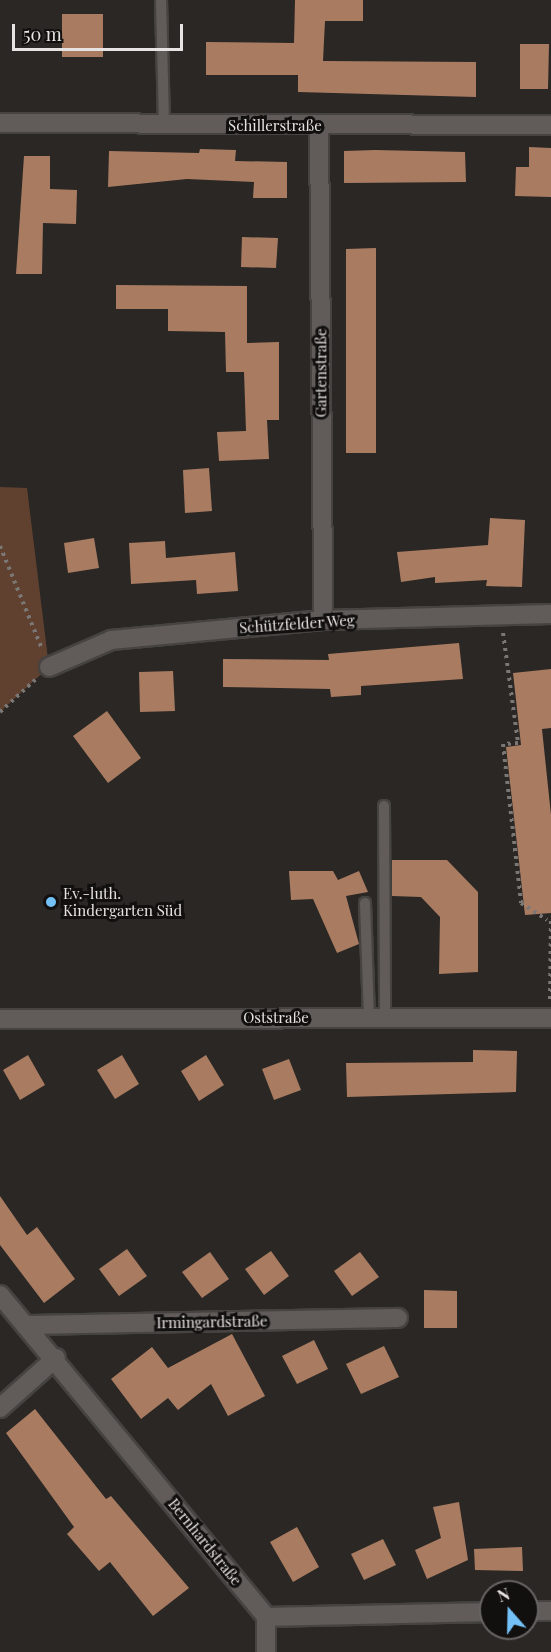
<!DOCTYPE html>
<html>
<head>
<meta charset="utf-8">
<style>
	body { margin:0 }
	#map { position:relative; width:551px; height:1652px; overflow:hidden; background:#2a2724; font-family:"Playfair Display",serif }
	div>[style] { position:absolute }
	[style*='--x'] { left:calc(var(--x)*1px); top:calc(var(--y)*1px); width:calc(var(--w)*1px); rotate:calc(var(--a)*1deg) }
	.green>* { inset:0; background:#604130 }
	.building>* { inset:0; background:#a97c62 }
	.path>* { height:4px; margin-top:-2px; transform-origin:0; background:repeating-linear-gradient(90deg,#7a7775 0 3px,transparent 0 7.5px) }
	.roads { filter:drop-shadow(2px 0 #464341) drop-shadow(-2px 0 #464341) drop-shadow(0 2px #464341) drop-shadow(0 -2px #464341) }
	.lane>* { height:10px; margin:-5px; padding:0 5px; transform-origin:5px; border-radius:5px; background:#615c5a }
	.street>* { height:18px; margin:-9px; padding:0 9px; transform-origin:9px; border-radius:9px; background:#615c5a }
	.dots>* { width:16px; height:16px; translate:-50% -50%; box-sizing:border-box; border:3px solid #12100f; border-radius:50% }
	span { translate:-50% -50%; white-space:nowrap; text-align:center; line-height:1.15; -webkit-text-stroke:6px #12100f; paint-order:stroke }
	.street-label { font-size:15px; color:#e6e3e2 }
	.poi-label { font-size:15px; color:#e6e3e2 }
	.left { translate:0 -50%; text-align:left }
	.north { position:absolute; left:479px; top:1580px; width:60px; height:60px; box-sizing:border-box; background:#12100f; border:2px solid #676463; border-radius:50%; rotate:340deg; font-size:16px; font-weight:700; line-height:24px; text-align:center; color:#e6e3e2 }
	.north::after { content:''; display:block; margin:auto; width:21px; height:27px; background:#73c1f6; clip-path:polygon(50% 0,100% 100%,50% 72%,0 100%) }
	.scale { position:absolute; left:12px; top:24px; width:171px; height:27px; box-sizing:border-box; border:3px solid #e6e3e2; border-top:0; padding-left:8px; font-size:18px; line-height:21px; white-space:nowrap; color:#e6e3e2; -webkit-text-stroke:4px #12100f; paint-order:stroke }
</style>
</head>
<body>
<div id="map">
	<div class="green">
		<i style="clip-path:polygon(0 487px,27px 488px,49px 667px,0 712px)"></i>
	</div>
	<div class="building">
		<i style="clip-path:polygon(295px 0,363px 0,363px 21px,325px 21px,323px 61px,476px 62px,476px 97px,298px 92px,298px 75px,206px 75px,206px 42px,294px 43px)"></i>
		<i style="clip-path:polygon(62px 14px,103px 14px,103px 57px,62px 57px)"></i>
		<i style="clip-path:polygon(520px 44px,549px 44px,548px 89px,520px 89px)"></i>
		<i style="clip-path:polygon(529px 147px,551px 148px,551px 197px,515px 196px,516px 167px,529px 167px)"></i>
		<i style="clip-path:polygon(200px 149px,236px 150px,235px 161px,287px 162px,287px 198px,253px 198px,254px 182px,187px 179px,108px 187px,109px 151px,199px 153px)"></i>
		<i style="clip-path:polygon(375px 150px,465px 152px,466px 182px,344px 183px,344px 151px)"></i>
		<i style="clip-path:polygon(24px 156px,50px 156px,50px 189px,77px 190px,76px 224px,43px 223px,42px 274px,16px 274px)"></i>
		<i style="clip-path:polygon(242px 237px,278px 238px,276px 268px,241px 267px)"></i>
		<i style="clip-path:polygon(376px 248px,376px 453px,346px 453px,346px 249px)"></i>
		<i style="clip-path:polygon(116px 285px,247px 286px,247px 343px,279px 342px,279px 420px,267px 420px,269px 459px,219px 461px,217px 432px,246px 431px,244px 372px,226px 372px,225px 332px,168px 331px,168px 309px,116px 309px)"></i>
		<i style="clip-path:polygon(209px 468px,212px 511px,185px 513px,183px 470px)"></i>
		<i style="clip-path:polygon(490px 518px,525px 520px,522px 587px,486px 586px,487px 580px,435px 583px,435px 577px,401px 582px,397px 552px,488px 545px)"></i>
		<i style="clip-path:polygon(94px 538px,99px 568px,68px 573px,64px 543px)"></i>
		<i style="clip-path:polygon(165px 541px,166px 558px,235px 552px,238px 591px,197px 594px,196px 580px,131px 584px,129px 543px)"></i>
		<i style="clip-path:polygon(459px 643px,463px 679px,361px 686px,361px 695px,331px 697px,330px 689px,223px 687px,223px 659px,329px 660px,328px 654px)"></i>
		<i style="clip-path:polygon(551px 669px,551px 728px,542px 729px,551px 815px,551px 913px,525px 915px,506px 747px,521px 745px,513px 673px)"></i>
		<i style="clip-path:polygon(173px 671px,175px 711px,140px 712px,139px 672px)"></i>
		<i style="clip-path:polygon(107px 711px,141px 758px,108px 783px,73px 736px)"></i>
		<i style="clip-path:polygon(392px 860px,447px 860px,478px 892px,478px 972px,439px 974px,440px 917px,421px 897px,392px 896px)"></i>
		<i style="clip-path:polygon(289px 871px,333px 871px,338px 880px,359px 871px,368px 892px,346px 896px,359px 944px,337px 953px,313px 899px,291px 900px)"></i>
		<i style="clip-path:polygon(473px 1050px,517px 1051px,516px 1092px,347px 1097px,346px 1063px,473px 1062px)"></i>
		<i style="clip-path:polygon(28px 1055px,45px 1085px,20px 1100px,3px 1070px)"></i>
		<i style="clip-path:polygon(122px 1055px,139px 1084px,115px 1099px,97px 1070px)"></i>
		<i style="clip-path:polygon(206px 1055px,224px 1085px,199px 1101px,181px 1071px)"></i>
		<i style="clip-path:polygon(289px 1059px,301px 1090px,274px 1100px,262px 1069px)"></i>
		<i style="clip-path:polygon(0 1196px,27px 1235px,37px 1227px,75px 1279px,44px 1303px,0 1245px)"></i>
		<i style="clip-path:polygon(127px 1249px,147px 1276px,119px 1296px,99px 1269px)"></i>
		<i style="clip-path:polygon(271px 1251px,289px 1276px,264px 1295px,245px 1269px)"></i>
		<i style="clip-path:polygon(210px 1252px,229px 1279px,202px 1298px,182px 1272px)"></i>
		<i style="clip-path:polygon(360px 1252px,379px 1277px,352px 1296px,334px 1271px)"></i>
		<i style="clip-path:polygon(424px 1290px,457px 1291px,457px 1328px,424px 1328px)"></i>
		<i style="clip-path:polygon(232px 1334px,265px 1396px,228px 1416px,211px 1384px,178px 1410px,168px 1398px,141px 1419px,111px 1379px,152px 1347px,168px 1368px)"></i>
		<i style="clip-path:polygon(314px 1340px,328px 1369px,297px 1384px,282px 1356px)"></i>
		<i style="clip-path:polygon(384px 1346px,399px 1377px,361px 1394px,346px 1364px)"></i>
		<i style="clip-path:polygon(35px 1409px,106px 1499px,111px 1496px,189px 1588px,153px 1616px,110px 1562px,99px 1571px,67px 1534px,74px 1527px,6px 1433px)"></i>
		<i style="clip-path:polygon(459px 1502px,468px 1560px,427px 1579px,415px 1550px,441px 1538px,433px 1507px)"></i>
		<i style="clip-path:polygon(297px 1527px,319px 1567px,293px 1582px,270px 1542px)"></i>
		<i style="clip-path:polygon(383px 1539px,396px 1565px,364px 1580px,351px 1554px)"></i>
		<i style="clip-path:polygon(522px 1547px,523px 1571px,475px 1570px,474px 1549px)"></i>
	</div>
	<div class="path">
		<i style="--x:0;--y:546;--w:111;--a:67.8"></i>
		<i style="--x:503;--y:633;--w:111;--a:82.2"></i>
		<i style="--x:518;--y:743;--w:15;--a:176"></i>
		<i style="--x:503;--y:744;--w:160;--a:83.5"></i>
		<i style="--x:521;--y:903;--w:31;--a:33"></i>
		<i style="--x:0;--y:712;--w:49;--a:-42.5"></i>
		<i style="--x:550;--y:999;--w:82;--a:-89.3"></i>
	</div>
	<div class="roads">
		<div class="lane">
			<i style="--x:161;--y:0;--w:126;--a:88.6"></i>
			<i style="--x:384;--y:806;--w:212;--a:89.7"></i>
			<i style="--x:365;--y:903;--w:115;--a:88"></i>
		</div>
		<div class="street">
			<i style="--x:0;--y:123;--w:551;--a:0.21"></i>
			<i style="--x:319;--y:125;--w:495;--a:89.5"></i>
			<i style="--x:49;--y:667;--w:68;--a:-23.5"></i>
			<i style="--x:111;--y:640;--w:213;--a:-5.4"></i>
			<i style="--x:323;--y:620;--w:228;--a:-1.5"></i>
			<i style="--x:0;--y:1019;--w:551;--a:-0.1"></i>
			<i style="--x:0;--y:1295;--w:418;--a:50.4"></i>
			<i style="--x:266;--y:1617;--w:225;--a:-1.3"></i>
			<i style="--x:27;--y:1325;--w:371;--a:-1.1"></i>
			<i style="--x:0;--y:1408;--w:75;--a:-41.8"></i>
			<i style="--x:527;--y:1611;--w:24;--a:0"></i>
			<i style="--x:266;--y:1617;--w:35;--a:90"></i>
		</div>
	</div>
	<div class="dots">
		<i style="left:51px;top:902px;background:#73c1f6"></i>
	</div>
	<div class="street-label">
		<span style="left:275px;top:126px">Schillerstraße</span>
		<span style="left:321px;top:373px;rotate:-90deg">Gartenstraße</span>
		<span style="left:297px;top:624px;rotate:-4deg">Schützfelder Weg</span>
		<span style="left:276px;top:1018px">Oststraße</span>
		<span style="left:212px;top:1322px;rotate:-1deg">Irmingardstraße</span>
		<span style="left:205px;top:1542px;rotate:51deg">Bernhardstraße</span>
	</div>
	<div class="poi-label">
		<span class="left" style="left:63px;top:902px">Ev.-luth.<br>Kindergarten Süd</span>
	</div>
	<div class="north">N</div>
	<div class="scale">50 m</div>
</div>
</body>
</html>
